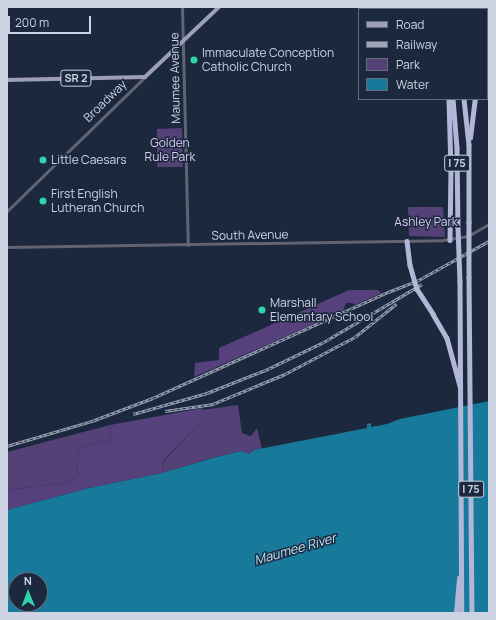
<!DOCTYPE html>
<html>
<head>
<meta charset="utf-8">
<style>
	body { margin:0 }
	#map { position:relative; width:496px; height:620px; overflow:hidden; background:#1b283e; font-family:Manrope,sans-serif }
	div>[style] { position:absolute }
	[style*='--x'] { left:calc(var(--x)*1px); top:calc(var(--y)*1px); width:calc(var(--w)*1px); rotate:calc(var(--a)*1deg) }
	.green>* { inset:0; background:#544175 }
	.forest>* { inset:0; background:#56417c }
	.water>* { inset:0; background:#187a9a }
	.minor>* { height:3px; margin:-1.5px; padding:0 1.5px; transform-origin:1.5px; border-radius:1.5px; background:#626471 }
	.major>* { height:4px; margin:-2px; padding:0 2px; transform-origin:2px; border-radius:2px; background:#9d9fba }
	.highway>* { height:4.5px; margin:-2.25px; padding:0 2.25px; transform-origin:2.25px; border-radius:2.25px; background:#b3b7d7 }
	.rail>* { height:2.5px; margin-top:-1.25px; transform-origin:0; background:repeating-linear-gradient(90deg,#1b283e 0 3px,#9ca5b6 0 6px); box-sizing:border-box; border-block:1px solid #9ca5b6 }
	.highway-bridge>* { height:4.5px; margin:-2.25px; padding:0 2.25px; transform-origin:2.25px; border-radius:2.25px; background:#b3b7d7 }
	.dots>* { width:11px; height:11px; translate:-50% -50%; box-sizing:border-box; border:2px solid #1b283e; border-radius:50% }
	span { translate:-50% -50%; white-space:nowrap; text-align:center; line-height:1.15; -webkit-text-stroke:3px #1b283e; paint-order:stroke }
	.shield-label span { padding:1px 3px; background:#1b283e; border:1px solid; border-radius:3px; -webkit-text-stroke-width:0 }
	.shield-label { font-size:11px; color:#ccd4e3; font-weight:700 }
	.poi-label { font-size:12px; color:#ccd4e3 }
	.left { translate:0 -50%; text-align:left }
	.street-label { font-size:12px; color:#ccd4e3 }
	.park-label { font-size:12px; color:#d8cdf1 }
	.water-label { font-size:13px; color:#bbe6f8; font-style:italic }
	.frame { position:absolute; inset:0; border:8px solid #ccd4e3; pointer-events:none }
	.legend { position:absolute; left:358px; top:8px; width:130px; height:92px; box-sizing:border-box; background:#1b283e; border:1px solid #626d80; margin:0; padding:5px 7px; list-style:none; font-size:12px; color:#ccd4e3 }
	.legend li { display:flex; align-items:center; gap:8px; height:20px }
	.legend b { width:20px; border:1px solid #626d80 }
	.north { position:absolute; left:8px; top:572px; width:40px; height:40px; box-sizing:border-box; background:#1b283e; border:1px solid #626d80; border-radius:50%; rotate:359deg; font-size:11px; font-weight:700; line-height:16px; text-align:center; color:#ccd4e3 }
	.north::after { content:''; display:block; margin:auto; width:14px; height:18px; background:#30d4aa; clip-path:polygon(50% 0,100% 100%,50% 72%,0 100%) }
	.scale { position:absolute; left:8px; top:16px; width:83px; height:18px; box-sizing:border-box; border:2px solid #ccd4e3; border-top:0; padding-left:5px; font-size:12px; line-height:14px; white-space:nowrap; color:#ccd4e3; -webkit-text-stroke:3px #1b283e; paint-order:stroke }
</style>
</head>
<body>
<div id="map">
	<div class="green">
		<i style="clip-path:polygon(182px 128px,183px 167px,157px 167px,157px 129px)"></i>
		<i style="clip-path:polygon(408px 207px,443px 207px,445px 237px,409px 236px)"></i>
		<i style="clip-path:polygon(238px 405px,242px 433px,251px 436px,257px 428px,262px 449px,254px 450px,249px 454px,242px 451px,215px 457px,162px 473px,163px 462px,202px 420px,202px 410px)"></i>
		<i style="clip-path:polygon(110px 425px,111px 440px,79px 448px,77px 478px,63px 483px,7px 490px,7px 452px)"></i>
	</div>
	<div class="forest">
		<i style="clip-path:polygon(349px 290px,378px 290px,381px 293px,355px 305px,352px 303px,346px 303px,343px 311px,194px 377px,195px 363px,219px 360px,219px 348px)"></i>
		<i style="clip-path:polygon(203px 408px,202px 420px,163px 461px,162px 473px,89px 488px,7px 510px,7px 490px,63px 483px,77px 478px,79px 448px,111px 440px,110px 425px)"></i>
	</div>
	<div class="water">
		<i style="clip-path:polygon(evenodd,489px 401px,489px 613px,7px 613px,7px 510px,89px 488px,162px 473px,216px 457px,242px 451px,249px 454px,254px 450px,367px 428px,367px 424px,371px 423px,371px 427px,387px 424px,400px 419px,489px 401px,16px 580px,40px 580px,40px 604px,16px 604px,16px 580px)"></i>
	</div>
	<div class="minor">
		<i style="--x:182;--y:7;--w:238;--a:88.6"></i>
		<i style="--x:7;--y:211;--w:192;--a:-44.2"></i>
		<i style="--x:7;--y:247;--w:436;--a:-0.9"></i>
		<i style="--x:443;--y:240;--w:25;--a:-9"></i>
		<i style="--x:468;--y:236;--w:24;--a:-30"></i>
	</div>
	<div class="major">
		<i style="--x:7;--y:80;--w:138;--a:-1.2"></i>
		<i style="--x:145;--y:77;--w:102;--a:-43.4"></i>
	</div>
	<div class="highway">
		<i style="--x:420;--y:7;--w:2;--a:63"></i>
		<i style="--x:428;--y:7;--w:2;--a:63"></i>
		<i style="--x:436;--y:7;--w:2;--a:63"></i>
		<i style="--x:487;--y:75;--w:2;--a:0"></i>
		<i style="--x:487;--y:81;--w:2;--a:-27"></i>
		<i style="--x:449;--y:99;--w:70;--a:88.4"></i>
		<i style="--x:451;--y:169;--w:71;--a:90.8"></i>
		<i style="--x:453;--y:99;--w:49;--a:85.3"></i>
		<i style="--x:457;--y:148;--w:79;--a:89.3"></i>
		<i style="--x:464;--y:99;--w:46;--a:83.8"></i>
		<i style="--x:469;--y:145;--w:77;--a:90"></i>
		<i style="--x:470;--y:138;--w:39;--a:-83"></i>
		<i style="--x:407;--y:241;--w:24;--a:83"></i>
		<i style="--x:469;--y:277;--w:336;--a:89.5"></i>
		<i style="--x:460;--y:281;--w:332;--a:89.7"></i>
		<i style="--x:433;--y:314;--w:28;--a:60"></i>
		<i style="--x:447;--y:338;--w:50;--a:74.8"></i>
		<i style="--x:456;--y:613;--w:35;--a:-85"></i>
	</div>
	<div class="rail">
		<i style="--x:165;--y:411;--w:49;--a:-8.3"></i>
		<i style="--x:213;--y:404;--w:78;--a:-22.6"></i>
		<i style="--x:285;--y:374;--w:79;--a:-27.9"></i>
		<i style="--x:355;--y:337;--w:53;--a:-38.8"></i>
		<i style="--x:133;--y:414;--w:77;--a:-15.8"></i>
		<i style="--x:207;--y:393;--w:66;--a:-21.5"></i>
		<i style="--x:268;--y:369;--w:60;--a:-25.7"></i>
		<i style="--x:322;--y:343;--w:116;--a:-30.5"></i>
		<i style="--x:7;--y:446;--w:89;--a:-16.4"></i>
		<i style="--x:92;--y:421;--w:65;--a:-20.7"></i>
		<i style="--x:153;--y:398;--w:258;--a:-24.3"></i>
		<i style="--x:388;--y:292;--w:31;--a:-21"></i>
		<i style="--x:417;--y:281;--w:82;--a:-29.1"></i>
	</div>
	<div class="highway-bridge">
		<i style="--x:469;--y:222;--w:55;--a:90"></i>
		<i style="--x:458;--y:227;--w:54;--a:87.9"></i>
		<i style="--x:410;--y:265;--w:25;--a:74"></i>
		<i style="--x:417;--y:289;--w:30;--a:57"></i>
	</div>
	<div class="dots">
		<i style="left:194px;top:60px;background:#30d4aa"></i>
		<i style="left:43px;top:160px;background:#30d4aa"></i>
		<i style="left:43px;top:201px;background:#30d4aa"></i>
		<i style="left:262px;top:310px;background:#30d4aa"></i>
	</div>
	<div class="shield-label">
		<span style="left:76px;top:78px">SR 2</span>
		<span style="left:457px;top:163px">I 75</span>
		<span style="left:471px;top:489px">I 75</span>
	</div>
	<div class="poi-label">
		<span class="left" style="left:202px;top:60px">Immaculate Conception<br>Catholic Church</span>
		<span class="left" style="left:51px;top:160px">Little Caesars</span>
		<span class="left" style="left:51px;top:201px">First English<br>Lutheran Church</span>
		<span class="left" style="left:270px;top:310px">Marshall<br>Elementary School</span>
	</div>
	<div class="street-label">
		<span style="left:175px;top:78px;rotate:-91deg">Maumee Avenue</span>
		<span style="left:105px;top:101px;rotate:-44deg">Broadway</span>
		<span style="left:250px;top:235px;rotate:-1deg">South Avenue</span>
	</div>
	<div class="park-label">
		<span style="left:170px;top:150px">Golden<br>Rule Park</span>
		<span style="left:426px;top:222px">Ashley Park</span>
	</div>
	<div class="water-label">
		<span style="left:295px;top:549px;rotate:-16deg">Maumee River</span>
	</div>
	<div class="frame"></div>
	<ul class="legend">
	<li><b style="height:5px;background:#9d9fba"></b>Road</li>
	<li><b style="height:5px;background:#9ca5b6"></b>Railway</li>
	<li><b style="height:11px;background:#544175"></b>Park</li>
	<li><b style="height:11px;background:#187a9a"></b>Water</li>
	</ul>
	<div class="north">N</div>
	<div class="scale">200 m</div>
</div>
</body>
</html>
